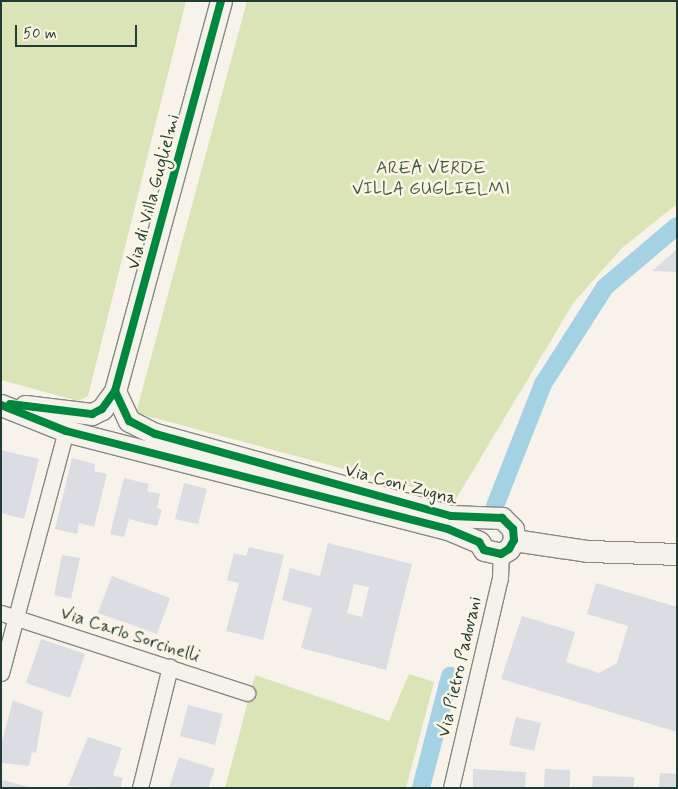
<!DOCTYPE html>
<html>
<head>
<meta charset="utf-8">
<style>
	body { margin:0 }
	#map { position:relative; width:678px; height:789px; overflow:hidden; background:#f7f3ea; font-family:Mynerve,sans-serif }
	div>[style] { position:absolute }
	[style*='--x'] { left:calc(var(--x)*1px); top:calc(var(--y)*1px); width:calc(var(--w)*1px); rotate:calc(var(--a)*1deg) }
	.green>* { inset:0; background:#dbe4b6 }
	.canal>* { height:18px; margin:-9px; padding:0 9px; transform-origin:9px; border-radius:9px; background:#a4d2e4 }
	.building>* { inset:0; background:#dcdde2 }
	.roads { filter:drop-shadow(1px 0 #868984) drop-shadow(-1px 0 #868984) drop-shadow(0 1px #868984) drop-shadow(0 -1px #868984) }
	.street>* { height:15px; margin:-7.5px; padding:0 7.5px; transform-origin:7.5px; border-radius:7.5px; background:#f5f2ec }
	.secondary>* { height:21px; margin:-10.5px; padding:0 10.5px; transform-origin:10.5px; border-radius:10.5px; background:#f5f2ec }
	.cycleway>* { height:8px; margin:-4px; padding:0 4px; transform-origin:4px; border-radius:4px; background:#00873e }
	span { translate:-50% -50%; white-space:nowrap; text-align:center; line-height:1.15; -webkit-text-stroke:5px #fcf5e5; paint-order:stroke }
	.park-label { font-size:18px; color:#405c46 }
	.street-label { font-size:18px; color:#1f3d34 }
	.frame { position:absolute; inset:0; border:2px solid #1f3d34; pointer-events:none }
	.scale { position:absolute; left:15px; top:25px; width:122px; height:22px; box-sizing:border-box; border:2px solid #1f3d34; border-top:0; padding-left:6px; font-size:15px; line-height:18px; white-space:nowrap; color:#1f3d34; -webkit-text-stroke:4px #fcf5e5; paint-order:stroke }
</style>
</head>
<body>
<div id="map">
	<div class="green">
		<i style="clip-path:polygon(1px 1px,186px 1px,88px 396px,78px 401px,1px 380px)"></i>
		<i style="clip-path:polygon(247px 1px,677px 1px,677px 204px,622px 248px,574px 302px,456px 499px,136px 413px)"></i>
		<i style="clip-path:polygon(409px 674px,434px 682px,406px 788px,225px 788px,255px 675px,389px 721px)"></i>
	</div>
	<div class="canal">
		<i style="--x:495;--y:506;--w:131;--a:-68.5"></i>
		<i style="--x:543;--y:384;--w:115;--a:-57.4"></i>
		<i style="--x:605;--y:287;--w:94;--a:-40.3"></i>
		<i style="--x:421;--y:788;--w:116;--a:-75.5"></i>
	</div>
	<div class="building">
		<i style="clip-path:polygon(677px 249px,677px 272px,652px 271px)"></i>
		<i style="clip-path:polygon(1px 450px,39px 459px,24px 519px,1px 513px)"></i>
		<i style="clip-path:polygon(72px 458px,95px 464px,94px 471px,107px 474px,94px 527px,79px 523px,77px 534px,55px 529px)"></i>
		<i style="clip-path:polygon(124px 478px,149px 484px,147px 491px,160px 494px,157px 508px,162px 510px,157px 526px,129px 519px,124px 537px,110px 534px)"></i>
		<i style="clip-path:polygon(184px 483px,207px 489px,198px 524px,175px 519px)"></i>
		<i style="clip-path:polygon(evenodd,328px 543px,412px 564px,386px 670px,301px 648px,312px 608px,282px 600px,290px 568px,320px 576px,328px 543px,354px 584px,369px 587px,362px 617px,347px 613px,354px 584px)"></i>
		<i style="clip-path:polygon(249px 547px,284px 555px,263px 640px,226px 631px,239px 583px,227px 580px,234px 553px,246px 556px)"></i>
		<i style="clip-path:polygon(62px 555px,80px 558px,71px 599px,54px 595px)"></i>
		<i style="clip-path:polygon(112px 576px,170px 598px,157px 634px,98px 613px)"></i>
		<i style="clip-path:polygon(596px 583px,677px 607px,677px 732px,501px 679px,522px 616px,575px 632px,566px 662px,599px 673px,617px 663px,628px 626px,587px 614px)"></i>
		<i style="clip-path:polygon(41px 639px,85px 654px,70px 698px,26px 683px)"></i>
		<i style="clip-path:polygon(13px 700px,43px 712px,36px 753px,32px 752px,29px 766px,1px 763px,1px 745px)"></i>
		<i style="clip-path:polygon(188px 705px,223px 714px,215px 745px,180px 736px)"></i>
		<i style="clip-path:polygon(516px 717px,541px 723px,534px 751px,509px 745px)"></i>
		<i style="clip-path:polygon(88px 737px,122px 748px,113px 775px,123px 778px,120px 788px,68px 786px)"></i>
		<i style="clip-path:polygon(179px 757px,215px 769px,208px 788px,169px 788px)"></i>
		<i style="clip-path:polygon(473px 769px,526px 772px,525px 788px,473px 788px)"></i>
		<i style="clip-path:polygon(545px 769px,570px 770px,570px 788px,544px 788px)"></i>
		<i style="clip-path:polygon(660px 773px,677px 774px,677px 788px,659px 788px)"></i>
		<i style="clip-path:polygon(593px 776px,634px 777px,634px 788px,592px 788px)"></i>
		<i style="clip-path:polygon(3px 780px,28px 787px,28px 788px,1px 788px)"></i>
	</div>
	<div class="roads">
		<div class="street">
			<i style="--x:1;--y:613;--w:259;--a:18"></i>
			<i style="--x:1;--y:673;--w:251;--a:-75"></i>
			<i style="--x:140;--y:788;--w:125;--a:-76.1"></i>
			<i style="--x:451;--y:788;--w:216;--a:-76.9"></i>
			<i style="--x:500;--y:578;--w:24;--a:-88"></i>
		</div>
		<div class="secondary">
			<i style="--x:1;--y:405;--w:70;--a:21.8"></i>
			<i style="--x:66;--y:431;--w:394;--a:14.4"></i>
			<i style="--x:448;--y:529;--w:34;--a:23"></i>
			<i style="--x:479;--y:542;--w:9;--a:58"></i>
			<i style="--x:484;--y:550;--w:17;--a:13"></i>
			<i style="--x:501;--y:554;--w:9;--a:-32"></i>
			<i style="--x:509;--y:549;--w:10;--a:-61"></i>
			<i style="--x:514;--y:540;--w:11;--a:-95"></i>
			<i style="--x:513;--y:529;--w:16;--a:-135"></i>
			<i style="--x:502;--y:518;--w:51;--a:-177.8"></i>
			<i style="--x:451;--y:516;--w:307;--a:-164.5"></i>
			<i style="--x:155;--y:434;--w:29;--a:-153"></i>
			<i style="--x:129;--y:421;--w:33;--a:-115"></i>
			<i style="--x:25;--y:406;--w:67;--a:6.8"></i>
			<i style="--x:92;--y:414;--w:11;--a:-27"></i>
			<i style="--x:102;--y:409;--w:22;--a:-54"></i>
			<i style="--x:115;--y:391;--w:404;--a:-74.8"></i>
			<i style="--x:514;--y:540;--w:75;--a:8.5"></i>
			<i style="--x:588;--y:551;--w:89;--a:1.9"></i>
		</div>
	</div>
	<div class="cycleway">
		<i style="--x:10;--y:404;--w:83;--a:7"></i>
		<i style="--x:92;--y:414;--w:11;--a:-27"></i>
		<i style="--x:102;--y:409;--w:22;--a:-54"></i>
		<i style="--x:115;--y:391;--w:404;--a:-74.8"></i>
		<i style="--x:1;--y:405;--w:70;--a:21.8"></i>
		<i style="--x:66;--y:431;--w:394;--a:14.4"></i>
		<i style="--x:448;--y:529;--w:34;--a:23"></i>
		<i style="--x:479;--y:542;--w:9;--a:58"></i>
		<i style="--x:484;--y:550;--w:17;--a:13"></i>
		<i style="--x:501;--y:554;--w:9;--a:-32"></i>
		<i style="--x:509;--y:549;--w:10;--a:-61"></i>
		<i style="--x:514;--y:540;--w:11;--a:-95"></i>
		<i style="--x:513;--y:529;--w:16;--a:-135"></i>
		<i style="--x:502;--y:518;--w:51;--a:-177.8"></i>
		<i style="--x:451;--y:516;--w:307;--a:-164.5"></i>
		<i style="--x:155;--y:434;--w:29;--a:-153"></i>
		<i style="--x:129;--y:421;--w:33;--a:-115"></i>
	</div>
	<div class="park-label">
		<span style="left:431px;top:179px">AREA VERDE<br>VILLA GUGLIELMI</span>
	</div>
	<div class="street-label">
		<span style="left:154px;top:192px;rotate:-75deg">Via di Villa Guglielmi</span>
		<span style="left:401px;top:485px;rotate:15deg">Via Coni Zugna</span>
		<span style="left:130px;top:635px;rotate:18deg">Via Carlo Sorcinelli</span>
		<span style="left:460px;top:667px;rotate:-77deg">Via Pietro Padovani</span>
	</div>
	<div class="frame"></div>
	<div class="scale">50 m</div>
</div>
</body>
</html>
